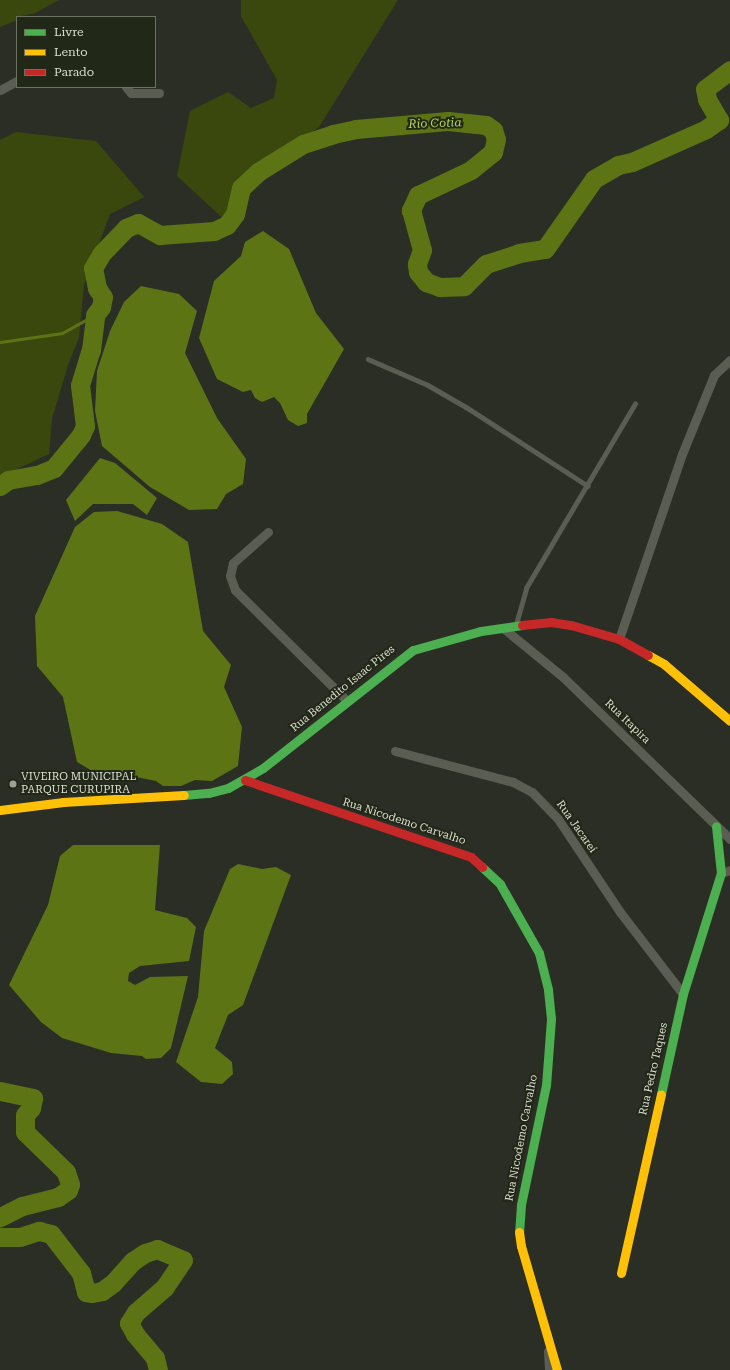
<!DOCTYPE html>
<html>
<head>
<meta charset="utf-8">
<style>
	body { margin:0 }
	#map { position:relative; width:730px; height:1370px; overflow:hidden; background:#2b2e24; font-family:"Roboto Serif",serif }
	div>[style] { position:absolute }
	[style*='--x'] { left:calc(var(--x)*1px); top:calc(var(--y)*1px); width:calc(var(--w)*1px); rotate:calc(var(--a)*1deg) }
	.green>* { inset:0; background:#3a480d }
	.water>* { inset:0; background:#5d7415 }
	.stream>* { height:3px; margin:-1.5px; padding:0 1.5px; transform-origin:1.5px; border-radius:1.5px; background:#5d7415 }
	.river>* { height:19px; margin:-9.5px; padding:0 9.5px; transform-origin:9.5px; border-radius:9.5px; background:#5d7415 }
	.lane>* { height:4.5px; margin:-2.25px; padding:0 2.25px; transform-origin:2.25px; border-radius:2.25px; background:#5a5e52 }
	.street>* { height:9px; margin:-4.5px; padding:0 4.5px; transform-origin:4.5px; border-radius:4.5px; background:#5a5e52 }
	.fast>* { height:9px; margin:-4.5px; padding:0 4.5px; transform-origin:4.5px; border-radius:4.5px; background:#4caf50 }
	.slow>* { height:9px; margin:-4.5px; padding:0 4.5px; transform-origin:4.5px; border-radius:4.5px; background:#ffc107 }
	.jam>* { height:9px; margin:-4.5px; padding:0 4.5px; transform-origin:4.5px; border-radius:4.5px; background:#c62828 }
	.dots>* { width:11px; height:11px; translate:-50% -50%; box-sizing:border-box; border:2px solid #222817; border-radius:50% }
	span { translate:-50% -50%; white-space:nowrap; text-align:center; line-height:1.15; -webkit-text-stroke:4px #222817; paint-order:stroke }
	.street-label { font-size:11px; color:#daded2 }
	.poi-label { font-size:11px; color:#daded2 }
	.left { translate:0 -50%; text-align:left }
	.water-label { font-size:12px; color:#b3d55a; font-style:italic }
	.legend { position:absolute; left:16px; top:16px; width:140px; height:72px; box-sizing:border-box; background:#222817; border:1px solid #6c7162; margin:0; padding:5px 7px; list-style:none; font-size:12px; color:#daded2 }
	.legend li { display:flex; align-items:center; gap:8px; height:20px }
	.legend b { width:20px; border:1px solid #6c7162 }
</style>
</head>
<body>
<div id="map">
	<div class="green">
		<i style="clip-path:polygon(0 0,59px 0,35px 13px,17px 17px,17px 20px,0 27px)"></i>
		<i style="clip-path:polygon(241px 0,398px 0,319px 127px,278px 157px,228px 223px,177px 176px,190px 111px,228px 92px,251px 108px,274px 98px,277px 80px,241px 16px)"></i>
		<i style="clip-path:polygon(16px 132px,96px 141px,144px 197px,110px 214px,84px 285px,79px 338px,68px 365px,52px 419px,49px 454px,0 477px,0 140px)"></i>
	</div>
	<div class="water">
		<i style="clip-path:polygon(263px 231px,289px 249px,316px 313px,344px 349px,307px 414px,307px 423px,298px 426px,288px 420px,280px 403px,274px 397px,262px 402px,255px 398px,251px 390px,243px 392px,217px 379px,199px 338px,214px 281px,241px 256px,245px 242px)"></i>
		<i style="clip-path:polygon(141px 286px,179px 294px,197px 311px,185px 353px,217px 418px,246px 459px,243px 484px,226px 494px,217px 509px,189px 510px,150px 487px,102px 446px,95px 411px,97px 371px,110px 331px,124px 302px)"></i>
		<i style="clip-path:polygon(100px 458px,115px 463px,157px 498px,147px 515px,133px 504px,93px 504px,75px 521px,66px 500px)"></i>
		<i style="clip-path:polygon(117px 511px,162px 524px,188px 542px,203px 631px,231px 665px,224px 687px,242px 727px,238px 766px,212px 781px,195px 780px,181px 786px,163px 786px,156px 781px,111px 772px,94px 772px,77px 762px,63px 697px,37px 666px,35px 616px,75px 527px,94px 512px)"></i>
		<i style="clip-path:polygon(73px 845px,160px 845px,155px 910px,187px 918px,196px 927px,189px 961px,140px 966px,129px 973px,128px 981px,135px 985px,150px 977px,188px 976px,171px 1048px,161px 1058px,146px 1059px,142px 1056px,111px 1053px,62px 1038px,41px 1022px,9px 985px,48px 905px,60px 856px)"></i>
		<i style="clip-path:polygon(238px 864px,262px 869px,276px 867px,291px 875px,243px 1005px,228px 1015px,215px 1048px,232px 1062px,233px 1074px,222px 1084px,201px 1082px,176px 1062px,198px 997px,204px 931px,230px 869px)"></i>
	</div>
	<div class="stream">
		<i style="--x:0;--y:342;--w:63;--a:-8.3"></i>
		<i style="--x:62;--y:333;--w:38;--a:-29"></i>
	</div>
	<div class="river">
		<i style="--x:0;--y:486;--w:10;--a:-37"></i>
		<i style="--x:8;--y:480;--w:29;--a:-10"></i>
		<i style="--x:37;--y:475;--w:18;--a:-22"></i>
		<i style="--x:54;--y:468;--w:43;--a:-50.7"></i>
		<i style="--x:81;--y:435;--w:10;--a:-66"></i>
		<i style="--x:85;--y:426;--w:41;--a:-97"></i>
		<i style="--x:80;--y:385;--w:37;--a:-73"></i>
		<i style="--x:91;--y:350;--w:35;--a:-83"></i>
		<i style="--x:95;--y:315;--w:10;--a:-53"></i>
		<i style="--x:101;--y:307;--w:10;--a:-79"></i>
		<i style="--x:103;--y:297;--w:11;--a:-124"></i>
		<i style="--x:97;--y:288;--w:20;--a:-101"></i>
		<i style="--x:93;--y:268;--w:17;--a:-59"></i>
		<i style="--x:102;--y:253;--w:35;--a:-46"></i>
		<i style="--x:126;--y:228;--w:13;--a:-23"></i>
		<i style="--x:138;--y:223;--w:25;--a:29"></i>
		<i style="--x:160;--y:235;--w:54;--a:-4.2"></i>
		<i style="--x:214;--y:231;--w:14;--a:-25"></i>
		<i style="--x:227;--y:225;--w:14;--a:-54"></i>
		<i style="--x:235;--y:214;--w:27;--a:-77"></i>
		<i style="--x:241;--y:188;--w:23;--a:-43"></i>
		<i style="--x:258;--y:172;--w:53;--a:-31.9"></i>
		<i style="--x:303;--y:144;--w:32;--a:-18"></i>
		<i style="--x:333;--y:134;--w:24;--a:-12"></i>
		<i style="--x:356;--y:129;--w:92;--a:-5"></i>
		<i style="--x:448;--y:121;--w:38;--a:6"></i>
		<i style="--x:486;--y:125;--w:9;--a:36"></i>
		<i style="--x:493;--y:130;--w:9;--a:72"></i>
		<i style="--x:496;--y:139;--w:13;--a:103"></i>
		<i style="--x:493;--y:152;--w:28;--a:141"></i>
		<i style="--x:471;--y:170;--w:59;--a:154.7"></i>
		<i style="--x:418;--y:195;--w:17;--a:115"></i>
		<i style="--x:411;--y:210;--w:41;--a:74.6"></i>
		<i style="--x:422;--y:250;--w:15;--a:110"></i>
		<i style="--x:417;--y:264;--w:8;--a:83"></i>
		<i style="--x:418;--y:272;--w:13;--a:51"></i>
		<i style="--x:426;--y:282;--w:15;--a:20"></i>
		<i style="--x:440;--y:287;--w:24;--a:-2"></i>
		<i style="--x:464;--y:286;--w:31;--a:-45"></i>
		<i style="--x:486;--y:264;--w:35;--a:-18"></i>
		<i style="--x:519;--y:253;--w:26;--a:-9"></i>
		<i style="--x:545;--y:249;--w:85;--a:-55"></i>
		<i style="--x:594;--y:179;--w:28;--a:-30"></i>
		<i style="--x:618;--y:165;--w:14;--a:-12"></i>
		<i style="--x:632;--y:162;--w:81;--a:-24"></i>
		<i style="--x:706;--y:129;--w:16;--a:-35"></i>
		<i style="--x:719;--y:120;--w:24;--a:-120"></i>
		<i style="--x:707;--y:99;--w:10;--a:-101"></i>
		<i style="--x:705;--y:89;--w:31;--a:-37"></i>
		<i style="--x:0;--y:1091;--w:34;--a:12"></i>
		<i style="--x:33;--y:1098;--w:10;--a:101"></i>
		<i style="--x:31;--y:1108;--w:9;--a:131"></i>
		<i style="--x:25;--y:1115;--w:17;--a:90"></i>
		<i style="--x:25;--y:1132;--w:57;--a:44.3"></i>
		<i style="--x:66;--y:1172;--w:13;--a:72"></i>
		<i style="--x:70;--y:1184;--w:6;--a:108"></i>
		<i style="--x:68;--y:1190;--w:12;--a:145"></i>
		<i style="--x:58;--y:1197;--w:37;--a:166"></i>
		<i style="--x:22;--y:1206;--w:25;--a:153"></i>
		<i style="--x:0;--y:1237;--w:20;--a:0"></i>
		<i style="--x:20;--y:1237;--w:20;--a:-18"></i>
		<i style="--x:39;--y:1231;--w:12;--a:14"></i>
		<i style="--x:51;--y:1234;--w:49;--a:52.4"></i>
		<i style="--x:81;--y:1273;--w:20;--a:75"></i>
		<i style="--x:86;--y:1292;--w:6;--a:9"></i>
		<i style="--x:92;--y:1293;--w:10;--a:-11"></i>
		<i style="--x:102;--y:1291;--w:14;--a:-36"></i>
		<i style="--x:113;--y:1283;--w:30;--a:-48"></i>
		<i style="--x:133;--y:1261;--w:14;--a:-34"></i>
		<i style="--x:145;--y:1253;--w:13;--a:-18"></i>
		<i style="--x:157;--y:1249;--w:28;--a:23"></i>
		<i style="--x:183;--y:1260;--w:32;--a:124"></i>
		<i style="--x:165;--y:1287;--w:38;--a:139"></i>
		<i style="--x:136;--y:1312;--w:13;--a:122"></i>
		<i style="--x:129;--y:1323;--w:13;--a:61"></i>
		<i style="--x:135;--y:1334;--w:31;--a:50"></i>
		<i style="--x:155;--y:1358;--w:12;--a:76"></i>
	</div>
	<div class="lane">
		<i style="--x:368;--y:359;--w:65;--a:23.4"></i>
		<i style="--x:428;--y:385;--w:44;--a:30.1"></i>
		<i style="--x:466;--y:407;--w:145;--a:32.9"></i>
		<i style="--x:516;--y:624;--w:37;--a:-74"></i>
		<i style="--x:526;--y:588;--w:214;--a:-59.4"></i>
	</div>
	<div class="street">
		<i style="--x:126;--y:87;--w:8;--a:50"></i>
		<i style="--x:131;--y:93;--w:28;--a:0"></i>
		<i style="--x:0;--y:90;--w:19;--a:-28"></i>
		<i style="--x:268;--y:532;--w:47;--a:138.5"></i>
		<i style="--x:233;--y:563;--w:13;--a:103"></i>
		<i style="--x:230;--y:576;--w:15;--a:70"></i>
		<i style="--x:235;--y:590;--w:156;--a:44.7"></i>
		<i style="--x:503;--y:628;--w:77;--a:39.2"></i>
		<i style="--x:563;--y:677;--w:233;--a:44.1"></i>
		<i style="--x:619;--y:639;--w:195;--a:-71.2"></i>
		<i style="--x:682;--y:454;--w:85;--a:-67.9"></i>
		<i style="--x:714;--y:375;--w:22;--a:-43"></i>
		<i style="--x:395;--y:751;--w:122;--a:14.7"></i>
		<i style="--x:513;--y:782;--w:21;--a:28"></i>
		<i style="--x:532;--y:792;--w:37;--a:46"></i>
		<i style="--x:558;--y:819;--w:112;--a:56.3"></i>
		<i style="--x:620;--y:912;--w:103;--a:52.5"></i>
		<i style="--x:721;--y:873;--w:9;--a:-18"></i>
		<i style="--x:548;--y:1351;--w:19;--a:87"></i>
	</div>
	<div class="fast">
		<i style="--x:184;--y:795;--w:25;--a:-5"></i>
		<i style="--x:209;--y:793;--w:20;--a:-15"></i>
		<i style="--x:228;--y:788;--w:40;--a:-29.7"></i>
		<i style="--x:263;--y:768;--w:191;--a:-38.2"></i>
		<i style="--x:413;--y:650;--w:71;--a:-15.6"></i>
		<i style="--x:481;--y:631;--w:41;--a:-8.3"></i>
		<i style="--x:482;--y:867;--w:25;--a:43"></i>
		<i style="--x:500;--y:884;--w:79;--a:60.5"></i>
		<i style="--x:539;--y:953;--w:38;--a:76"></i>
		<i style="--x:548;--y:990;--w:29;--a:84"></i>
		<i style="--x:551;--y:1019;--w:66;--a:94.3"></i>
		<i style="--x:546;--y:1085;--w:123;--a:101.8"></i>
		<i style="--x:521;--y:1205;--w:27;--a:94"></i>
		<i style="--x:661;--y:1094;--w:102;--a:-77.6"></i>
		<i style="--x:683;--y:994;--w:127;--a:-72.6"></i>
		<i style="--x:721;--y:873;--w:47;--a:-96.1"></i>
	</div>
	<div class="slow">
		<i style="--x:648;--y:655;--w:18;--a:29"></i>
		<i style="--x:664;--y:664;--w:87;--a:40.8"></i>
		<i style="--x:0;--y:810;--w:64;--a:-7.2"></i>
		<i style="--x:63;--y:802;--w:121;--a:-3.3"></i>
		<i style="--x:519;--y:1232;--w:14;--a:82"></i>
		<i style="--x:521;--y:1246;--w:129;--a:73.8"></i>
		<i style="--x:621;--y:1273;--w:183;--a:-77.4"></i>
	</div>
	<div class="jam">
		<i style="--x:522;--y:625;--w:29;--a:-6"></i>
		<i style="--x:551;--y:622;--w:20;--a:9"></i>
		<i style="--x:571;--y:625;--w:50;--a:16.3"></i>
		<i style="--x:619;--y:639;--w:33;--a:29"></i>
		<i style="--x:245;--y:780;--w:239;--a:18.8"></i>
		<i style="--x:471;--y:857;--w:15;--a:42"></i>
	</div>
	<div class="dots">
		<i style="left:13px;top:784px;background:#9da095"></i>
	</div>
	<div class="street-label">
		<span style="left:343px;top:689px;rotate:-39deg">Rua Benedito Isaac Pires</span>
		<span style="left:627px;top:722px;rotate:44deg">Rua Itapira</span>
		<span style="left:404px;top:822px;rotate:18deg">Rua Nicodemo Carvalho</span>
		<span style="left:576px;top:827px;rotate:55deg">Rua Jacareí</span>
		<span style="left:654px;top:1069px;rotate:-77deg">Rua Pedro Taques</span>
		<span style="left:522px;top:1138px;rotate:-79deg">Rua Nicodemo Carvalho</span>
	</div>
	<div class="poi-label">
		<span class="left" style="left:21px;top:784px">VIVEIRO MUNICIPAL<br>PARQUE CURUPIRA</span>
	</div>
	<div class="water-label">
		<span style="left:435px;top:124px;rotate:-2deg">Rio Cotia</span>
	</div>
	<ul class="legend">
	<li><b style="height:5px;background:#4caf50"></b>Livre</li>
	<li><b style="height:5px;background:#ffc107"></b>Lento</li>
	<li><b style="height:5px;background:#c62828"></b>Parado</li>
	</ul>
</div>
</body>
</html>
